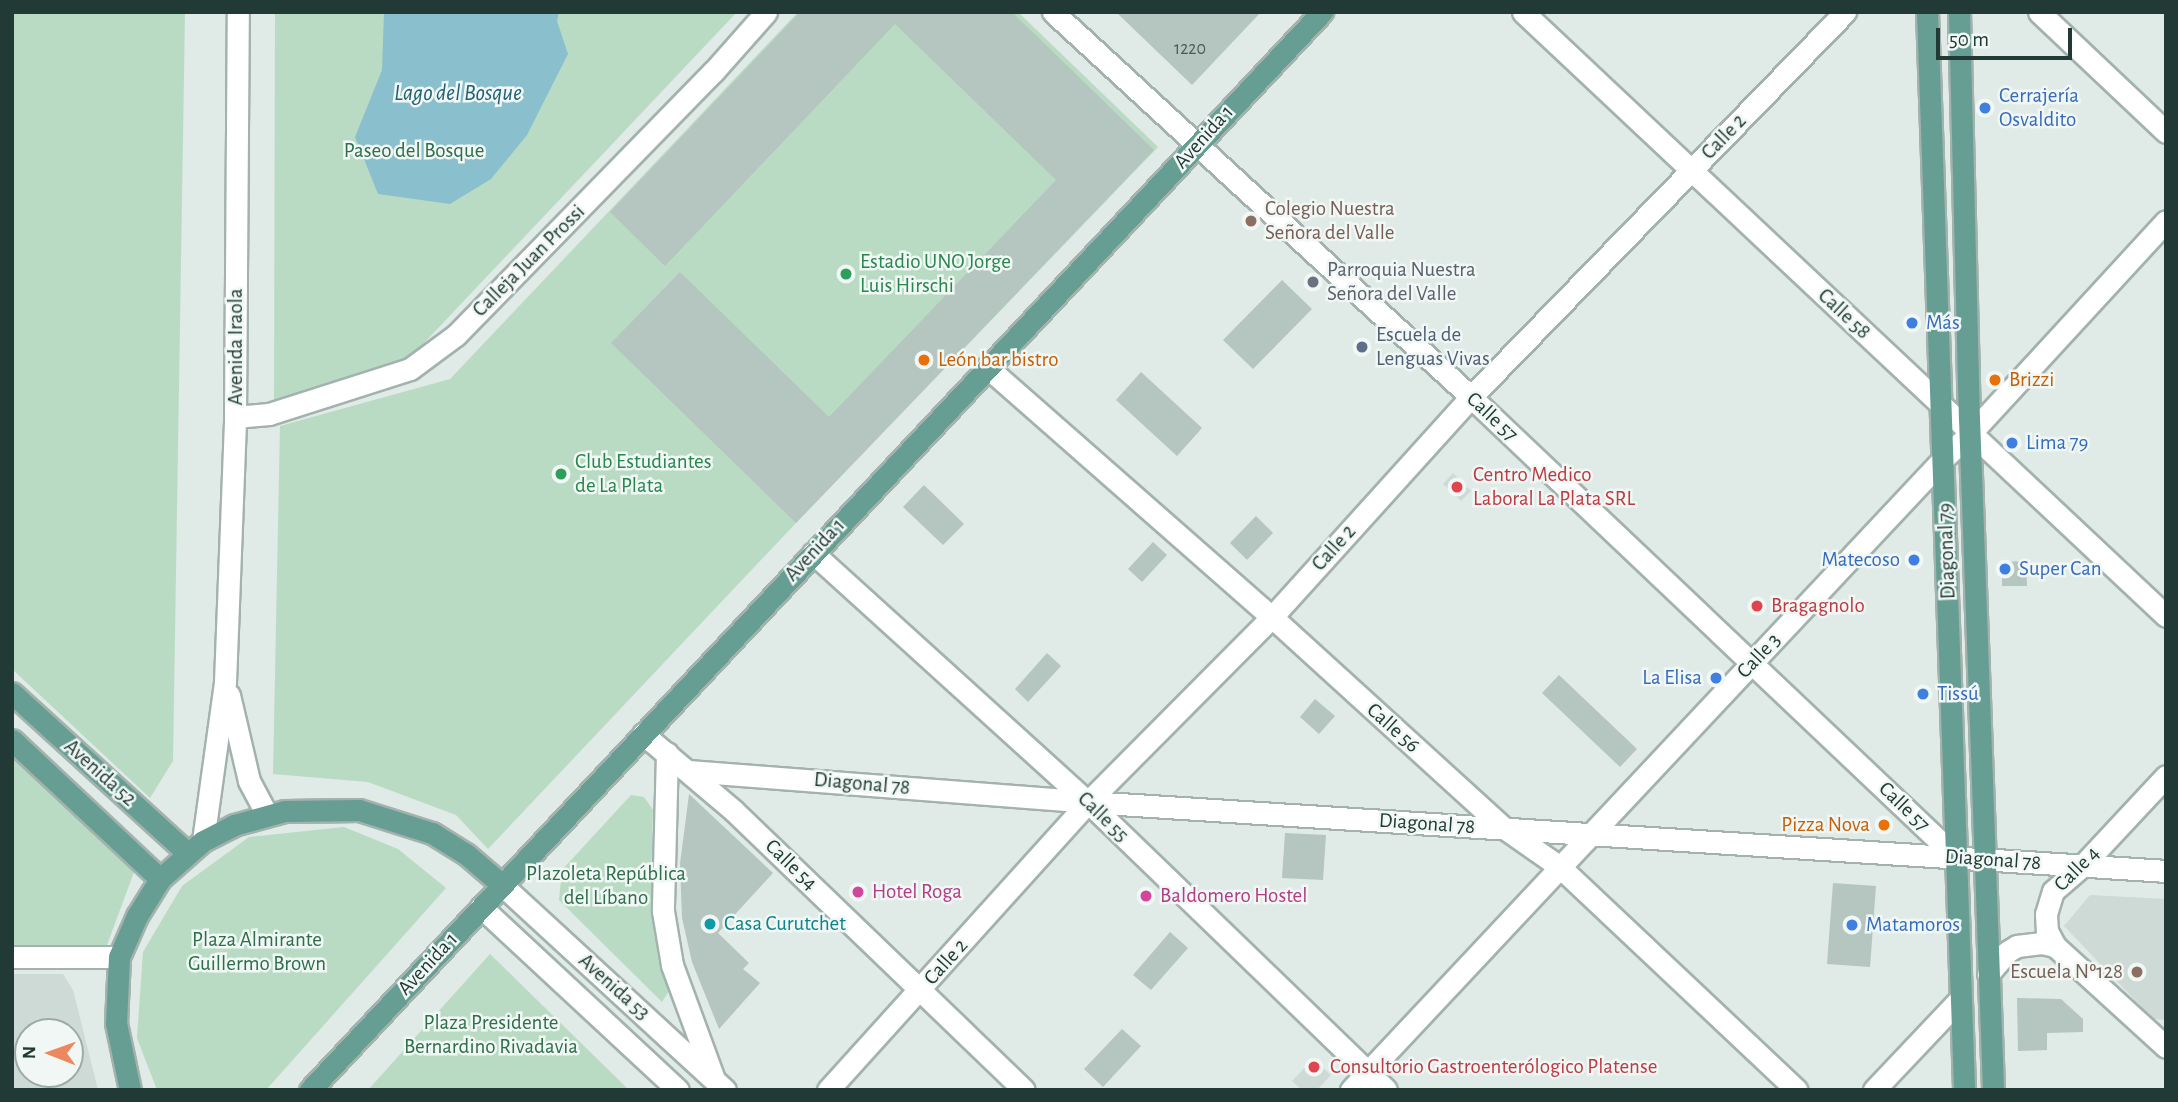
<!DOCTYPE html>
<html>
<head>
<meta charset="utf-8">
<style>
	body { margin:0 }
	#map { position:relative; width:2178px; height:1102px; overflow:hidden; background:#e0eae6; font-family:"Alegreya Sans",sans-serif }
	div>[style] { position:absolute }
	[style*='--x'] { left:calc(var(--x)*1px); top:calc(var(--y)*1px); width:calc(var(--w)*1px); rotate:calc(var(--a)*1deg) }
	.built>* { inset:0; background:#cedad5 }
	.green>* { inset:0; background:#b9dbc4 }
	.water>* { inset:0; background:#8abfcd }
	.building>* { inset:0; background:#b5c5bf }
	.roads { filter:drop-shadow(2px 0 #a3b2ad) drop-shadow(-2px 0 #a3b2ad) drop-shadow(0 2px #a3b2ad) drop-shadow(0 -2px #a3b2ad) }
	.minor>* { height:21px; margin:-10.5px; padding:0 10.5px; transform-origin:10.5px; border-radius:10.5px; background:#fff }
	.major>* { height:21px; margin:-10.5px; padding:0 10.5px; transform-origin:10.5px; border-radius:10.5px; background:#669e93 }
	.dots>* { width:19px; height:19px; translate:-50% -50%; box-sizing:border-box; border:4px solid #f0f7f4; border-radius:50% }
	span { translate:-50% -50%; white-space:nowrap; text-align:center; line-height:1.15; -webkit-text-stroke:5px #f0f7f4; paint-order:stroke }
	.number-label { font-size:18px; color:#465d58 }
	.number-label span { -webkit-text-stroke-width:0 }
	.shop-label { font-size:21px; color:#366cbe }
	.left { translate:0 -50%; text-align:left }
	.right { translate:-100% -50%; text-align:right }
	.street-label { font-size:21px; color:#213a35 }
	.park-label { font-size:21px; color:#2e6e4b }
	.education-label { font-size:21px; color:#785e54 }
	.leisure-label { font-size:21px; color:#27864d }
	.worship-label { font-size:21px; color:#5b616d }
	.service-label { font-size:21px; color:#4e5e75 }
	.food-label { font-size:21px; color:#c56008 }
	.health-label { font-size:21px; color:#be3a42 }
	.hotel-label { font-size:21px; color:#b23c85 }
	.culture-label { font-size:21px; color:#0d838f }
	.water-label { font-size:23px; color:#1f5f72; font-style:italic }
	.frame { position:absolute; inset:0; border:14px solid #213a35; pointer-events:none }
	.north { position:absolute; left:14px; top:1018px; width:70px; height:70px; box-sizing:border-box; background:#f0f7f4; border:2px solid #9daba8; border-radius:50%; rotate:271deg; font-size:19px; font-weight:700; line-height:28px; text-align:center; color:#213a35 }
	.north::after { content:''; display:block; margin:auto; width:24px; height:32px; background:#eb885d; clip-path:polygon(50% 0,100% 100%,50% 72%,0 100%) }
	.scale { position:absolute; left:1936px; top:28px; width:136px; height:32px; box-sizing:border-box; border:4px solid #213a35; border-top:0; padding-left:9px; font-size:21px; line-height:24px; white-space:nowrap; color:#213a35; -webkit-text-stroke:5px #f0f7f4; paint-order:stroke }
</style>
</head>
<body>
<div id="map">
	<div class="built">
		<i style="clip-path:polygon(1453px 473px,1471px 491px,1461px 501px,1443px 484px)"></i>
		<i style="clip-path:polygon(2090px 895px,2166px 899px,2166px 1020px,2153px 1019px,2064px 926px)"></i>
		<i style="clip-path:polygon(evenodd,12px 974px,63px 974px,73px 990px,98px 1090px,12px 1090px,12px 974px,28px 1032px,70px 1032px,70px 1074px,28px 1074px,28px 1032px)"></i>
		<i style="clip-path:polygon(1313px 1059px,1331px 1075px,1317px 1090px,1302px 1090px,1292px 1081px)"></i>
	</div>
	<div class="green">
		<i style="clip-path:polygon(12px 12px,185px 12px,173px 761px,150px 798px,12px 669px)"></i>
		<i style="clip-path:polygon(275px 12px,737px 12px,407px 361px,274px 401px)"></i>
		<i style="clip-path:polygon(798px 12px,1018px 12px,1158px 147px,796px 523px,488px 849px,456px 815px,368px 782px,273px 774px,280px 426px,450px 379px)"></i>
		<i style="clip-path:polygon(12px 749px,137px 864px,107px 945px,12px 945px)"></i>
		<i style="clip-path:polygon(631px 795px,644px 797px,653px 810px,651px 890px,658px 958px,669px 991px,662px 1002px,559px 900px,562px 870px)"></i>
		<i style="clip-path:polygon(344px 827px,398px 849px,446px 888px,266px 1090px,157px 1090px,137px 1038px,143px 952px,182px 886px,249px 837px)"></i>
		<i style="clip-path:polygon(490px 954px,629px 1090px,368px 1090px)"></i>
	</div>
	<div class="water">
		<i style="clip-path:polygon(384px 12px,559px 12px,557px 21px,568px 54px,527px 135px,491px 179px,450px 204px,378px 194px,355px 137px,382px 70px)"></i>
	</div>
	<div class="building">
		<i style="clip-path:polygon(800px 12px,1012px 12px,1154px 150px,796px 523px,611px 343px,680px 272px,829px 417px,1056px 180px,895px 24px,665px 266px,610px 212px)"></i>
		<i style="clip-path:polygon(1116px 12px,1261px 12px,1192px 85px)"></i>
		<i style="clip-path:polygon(1282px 280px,1312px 309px,1253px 369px,1223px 340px)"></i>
		<i style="clip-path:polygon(1141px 372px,1202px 428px,1177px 456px,1116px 400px)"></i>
		<i style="clip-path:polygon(924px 485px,964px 524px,943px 545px,903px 507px)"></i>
		<i style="clip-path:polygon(1256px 516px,1273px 533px,1247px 560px,1230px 543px)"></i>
		<i style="clip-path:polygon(1153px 542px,1167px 555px,1142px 582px,1128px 569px)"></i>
		<i style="clip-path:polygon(2026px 561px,2027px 586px,2002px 586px,2002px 562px)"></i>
		<i style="clip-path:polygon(1047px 653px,1061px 666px,1028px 702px,1015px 689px)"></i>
		<i style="clip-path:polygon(1559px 675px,1637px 749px,1620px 767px,1542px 693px)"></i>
		<i style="clip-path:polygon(1315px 699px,1335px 716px,1319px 734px,1300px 717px)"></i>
		<i style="clip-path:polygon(689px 794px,773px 873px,718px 933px,749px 963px,743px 969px,760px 983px,719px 1029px,692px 962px,682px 918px,680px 864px)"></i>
		<i style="clip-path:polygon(1285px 833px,1326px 835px,1323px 880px,1282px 878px)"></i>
		<i style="clip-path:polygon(1833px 883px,1876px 886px,1870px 967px,1827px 964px)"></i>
		<i style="clip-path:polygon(1170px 932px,1188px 948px,1151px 990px,1133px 975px)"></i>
		<i style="clip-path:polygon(2017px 998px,2061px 999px,2083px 1019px,2083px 1032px,2047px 1033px,2047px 1050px,2018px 1051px)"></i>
		<i style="clip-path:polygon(1122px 1029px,1141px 1046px,1103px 1087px,1084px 1069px)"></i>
	</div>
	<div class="roads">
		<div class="minor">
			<i style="--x:1053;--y:12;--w:568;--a:42.65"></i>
			<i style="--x:1471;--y:397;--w:668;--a:43.48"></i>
			<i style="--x:1523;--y:12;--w:882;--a:43.21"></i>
			<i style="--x:2039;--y:12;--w:175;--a:43.4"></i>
			<i style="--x:987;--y:367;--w:379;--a:41.3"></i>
			<i style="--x:1272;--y:617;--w:314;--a:42.3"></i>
			<i style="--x:1504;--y:828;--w:68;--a:34.9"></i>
			<i style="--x:1560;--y:867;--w:325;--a:43.3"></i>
			<i style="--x:235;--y:417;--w:34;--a:-5"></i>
			<i style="--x:269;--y:414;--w:148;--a:-17.7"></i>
			<i style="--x:410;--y:369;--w:57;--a:-36.5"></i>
			<i style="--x:456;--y:335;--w:368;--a:-45.7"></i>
			<i style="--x:713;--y:72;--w:80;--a:-48.5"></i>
			<i style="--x:813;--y:553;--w:371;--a:42.2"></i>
			<i style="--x:1088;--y:802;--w:414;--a:44"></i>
			<i style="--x:229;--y:695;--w:88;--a:76.9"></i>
			<i style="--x:249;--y:781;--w:38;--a:62"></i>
			<i style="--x:643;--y:734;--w:119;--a:40.2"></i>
			<i style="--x:734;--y:811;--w:402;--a:43.9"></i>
			<i style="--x:667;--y:753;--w:158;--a:91.5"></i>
			<i style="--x:663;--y:911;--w:55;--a:80.5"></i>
			<i style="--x:672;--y:965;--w:121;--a:69.8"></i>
			<i style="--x:689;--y:771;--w:400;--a:4.4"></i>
			<i style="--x:1088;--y:802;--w:1080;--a:3.66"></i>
			<i style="--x:2166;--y:776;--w:123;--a:133"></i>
			<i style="--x:2082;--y:866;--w:38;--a:139"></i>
			<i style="--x:2053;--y:891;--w:24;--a:107"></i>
			<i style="--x:2046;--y:914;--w:17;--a:87"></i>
			<i style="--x:2047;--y:931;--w:17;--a:62"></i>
			<i style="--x:2055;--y:946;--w:150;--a:42.3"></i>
			<i style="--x:203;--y:841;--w:161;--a:-82.1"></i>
			<i style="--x:225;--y:682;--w:265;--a:-87.8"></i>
			<i style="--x:235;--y:417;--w:405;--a:-89.6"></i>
			<i style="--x:502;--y:885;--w:303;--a:42.6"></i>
			<i style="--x:481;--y:907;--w:269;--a:42.9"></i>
			<i style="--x:12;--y:957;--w:107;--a:0"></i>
			<i style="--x:1988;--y:974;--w:29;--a:-49"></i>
			<i style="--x:2007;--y:952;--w:12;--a:-31"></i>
			<i style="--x:2017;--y:946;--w:25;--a:-7"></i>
			<i style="--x:2042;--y:943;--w:13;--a:13"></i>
			<i style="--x:828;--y:1090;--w:388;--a:-47.9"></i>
			<i style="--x:1088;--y:802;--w:261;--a:-45.2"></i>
			<i style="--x:1272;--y:617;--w:297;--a:-47.9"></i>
			<i style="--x:1471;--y:397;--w:537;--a:-45.83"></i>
			<i style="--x:1351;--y:1090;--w:868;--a:-46.82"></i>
			<i style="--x:1945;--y:457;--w:34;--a:-43"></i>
			<i style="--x:1970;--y:434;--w:289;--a:-47.4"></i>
			<i style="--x:1874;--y:1090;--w:125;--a:-46.6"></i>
		</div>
		<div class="major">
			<i style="--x:1927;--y:12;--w:1079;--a:88.03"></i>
			<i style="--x:1959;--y:12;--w:406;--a:88.6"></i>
			<i style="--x:1969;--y:418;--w:672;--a:87.95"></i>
			<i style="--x:12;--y:693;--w:237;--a:42.4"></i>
			<i style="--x:12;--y:740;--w:203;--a:43.2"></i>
			<i style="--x:130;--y:1090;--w:68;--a:-101.8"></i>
			<i style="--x:116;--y:1023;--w:66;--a:-87.4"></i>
			<i style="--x:119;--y:957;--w:45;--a:-66.3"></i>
			<i style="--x:137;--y:916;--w:44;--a:-58.1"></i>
			<i style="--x:160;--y:879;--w:57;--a:-41.5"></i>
			<i style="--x:203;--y:841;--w:35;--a:-27"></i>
			<i style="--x:234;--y:825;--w:53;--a:-15.4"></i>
			<i style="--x:285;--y:811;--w:74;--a:-0.8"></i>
			<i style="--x:359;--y:810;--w:77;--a:17.5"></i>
			<i style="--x:432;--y:833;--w:40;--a:32"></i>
			<i style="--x:466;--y:854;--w:48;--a:40.7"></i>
			<i style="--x:310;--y:1090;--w:1479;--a:-46.81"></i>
		</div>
	</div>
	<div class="dots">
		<i style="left:1985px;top:108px;background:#3f7fe0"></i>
		<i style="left:1251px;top:221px;background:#8d6e63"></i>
		<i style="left:846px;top:274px;background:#2e9e5b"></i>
		<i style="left:1313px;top:282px;background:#6b7280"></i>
		<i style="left:1912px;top:323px;background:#3f7fe0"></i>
		<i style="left:1362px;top:347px;background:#5c6f8a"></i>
		<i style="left:924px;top:360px;background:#e8710a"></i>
		<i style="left:1995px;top:380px;background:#e8710a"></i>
		<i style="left:2012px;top:443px;background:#3f7fe0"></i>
		<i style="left:561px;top:474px;background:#2e9e5b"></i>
		<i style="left:1457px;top:487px;background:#e0444e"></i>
		<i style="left:1914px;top:560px;background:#3f7fe0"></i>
		<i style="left:2005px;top:569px;background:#3f7fe0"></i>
		<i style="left:1757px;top:606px;background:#e0444e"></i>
		<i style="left:1716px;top:678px;background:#3f7fe0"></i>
		<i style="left:1923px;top:694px;background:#3f7fe0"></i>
		<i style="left:1884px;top:825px;background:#e8710a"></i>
		<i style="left:858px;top:892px;background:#d1479c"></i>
		<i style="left:1146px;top:896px;background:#d1479c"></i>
		<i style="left:710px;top:924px;background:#0f9aa8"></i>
		<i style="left:1852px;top:925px;background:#3f7fe0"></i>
		<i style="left:2137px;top:972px;background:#8d6e63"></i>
		<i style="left:1314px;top:1067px;background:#e0444e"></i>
	</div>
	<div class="number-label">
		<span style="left:1190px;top:49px">1220</span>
	</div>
	<div class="shop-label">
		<span class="left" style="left:1999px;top:108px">Cerrajería<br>Osvaldito</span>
		<span class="left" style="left:1926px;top:323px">Más</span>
		<span class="left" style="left:2026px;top:443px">Lima 79</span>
		<span class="right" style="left:1900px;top:560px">Matecoso</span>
		<span class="left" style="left:2019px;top:569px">Super Can</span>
		<span class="right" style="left:1702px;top:678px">La Elisa</span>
		<span class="left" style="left:1937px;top:694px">Tissú</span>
		<span class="left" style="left:1866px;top:925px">Matamoros</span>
	</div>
	<div class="street-label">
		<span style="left:1204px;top:137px;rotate:-48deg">Avenida 1</span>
		<span style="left:1724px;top:137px;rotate:-46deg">Calle 2</span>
		<span style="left:529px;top:261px;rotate:-45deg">Calleja Juan Prossi</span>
		<span style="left:1844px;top:314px;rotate:43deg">Calle 58</span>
		<span style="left:236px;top:347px;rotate:-90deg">Avenida Iraola</span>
		<span style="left:1492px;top:417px;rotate:43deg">Calle 57</span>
		<span style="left:1334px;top:548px;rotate:-48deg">Calle 2</span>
		<span style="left:815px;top:550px;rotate:-47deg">Avenida 1</span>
		<span style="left:1947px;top:551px;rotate:-92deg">Diagonal 79</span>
		<span style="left:1759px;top:656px;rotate:-47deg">Calle 3</span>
		<span style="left:1393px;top:728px;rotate:42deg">Calle 56</span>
		<span style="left:100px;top:773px;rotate:42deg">Avenida 52</span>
		<span style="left:862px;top:784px;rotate:5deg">Diagonal 78</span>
		<span style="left:1904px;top:807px;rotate:44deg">Calle 57</span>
		<span style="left:1103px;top:817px;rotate:44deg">Calle 55</span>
		<span style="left:1427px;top:824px;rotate:4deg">Diagonal 78</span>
		<span style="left:1993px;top:860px;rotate:4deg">Diagonal 78</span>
		<span style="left:791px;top:865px;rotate:44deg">Calle 54</span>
		<span style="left:2077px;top:869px;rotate:-45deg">Calle 4</span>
		<span style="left:946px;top:962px;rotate:-48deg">Calle 2</span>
		<span style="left:428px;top:964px;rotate:-47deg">Avenida 1</span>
		<span style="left:614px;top:987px;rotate:42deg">Avenida 53</span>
	</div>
	<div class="park-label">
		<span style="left:414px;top:151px">Paseo del Bosque</span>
		<span style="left:606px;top:886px">Plazoleta República<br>del Líbano</span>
		<span style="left:257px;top:952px">Plaza Almirante<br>Guillermo Brown</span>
		<span style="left:491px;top:1035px">Plaza Presidente<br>Bernardino Rivadavia</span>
	</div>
	<div class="education-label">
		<span class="left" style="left:1265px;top:221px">Colegio Nuestra<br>Señora del Valle</span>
		<span class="right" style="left:2123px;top:972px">Escuela Nº128</span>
	</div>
	<div class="leisure-label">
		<span class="left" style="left:860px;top:274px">Estadio UNO Jorge<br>Luis Hirschi</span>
		<span class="left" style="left:575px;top:474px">Club Estudiantes<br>de La Plata</span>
	</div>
	<div class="worship-label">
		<span class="left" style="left:1327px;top:282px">Parroquia Nuestra<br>Señora del Valle</span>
	</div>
	<div class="service-label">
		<span class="left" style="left:1376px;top:347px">Escuela de<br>Lenguas Vivas</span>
	</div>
	<div class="food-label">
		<span class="left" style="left:938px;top:360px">León bar bistro</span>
		<span class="left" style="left:2009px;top:380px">Brizzi</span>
		<span class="right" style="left:1870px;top:825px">Pizza Nova</span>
	</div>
	<div class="health-label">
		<span class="left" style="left:1473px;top:487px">Centro Medico<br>Laboral La Plata SRL</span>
		<span class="left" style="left:1771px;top:606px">Bragagnolo</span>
		<span class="left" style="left:1330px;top:1067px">Consultorio Gastroenterólogico Platense</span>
	</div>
	<div class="hotel-label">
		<span class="left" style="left:872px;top:892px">Hotel Roga</span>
		<span class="left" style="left:1160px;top:896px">Baldomero Hostel</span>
	</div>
	<div class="culture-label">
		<span class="left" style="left:724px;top:924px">Casa Curutchet</span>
	</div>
	<div class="water-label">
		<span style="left:458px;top:94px">Lago del Bosque</span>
	</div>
	<div class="frame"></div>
	<div class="north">N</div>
	<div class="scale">50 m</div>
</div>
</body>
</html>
